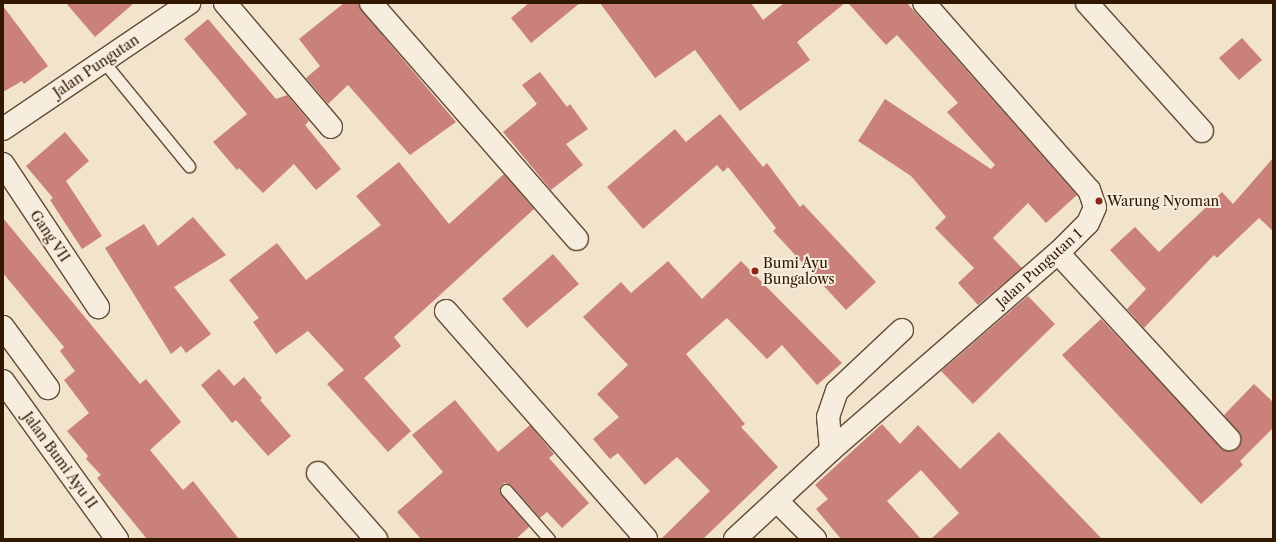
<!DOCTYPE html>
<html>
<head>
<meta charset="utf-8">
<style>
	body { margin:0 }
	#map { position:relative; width:1276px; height:542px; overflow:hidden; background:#f2e4cc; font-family:"Libre Caslon Text",serif }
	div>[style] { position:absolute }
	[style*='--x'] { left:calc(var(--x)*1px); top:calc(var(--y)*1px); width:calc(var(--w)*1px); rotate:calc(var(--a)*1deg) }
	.building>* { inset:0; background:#cb817b }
	.roads { filter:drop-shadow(1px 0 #624b34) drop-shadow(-1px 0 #624b34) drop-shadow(0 1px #624b34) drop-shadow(0 -1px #624b34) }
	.lane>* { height:11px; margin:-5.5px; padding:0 5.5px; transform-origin:5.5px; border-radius:5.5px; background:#f7edde }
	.street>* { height:22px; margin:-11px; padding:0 11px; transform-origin:11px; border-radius:11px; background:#f7edde }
	.dots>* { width:11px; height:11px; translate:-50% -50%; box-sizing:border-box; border:2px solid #f7edde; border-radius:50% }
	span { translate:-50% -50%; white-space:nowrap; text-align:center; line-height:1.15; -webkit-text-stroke:4px #f7edde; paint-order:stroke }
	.street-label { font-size:14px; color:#321801 }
	.poi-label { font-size:14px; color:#321801 }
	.left { translate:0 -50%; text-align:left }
	.frame { position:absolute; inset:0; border:4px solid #321801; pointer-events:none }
</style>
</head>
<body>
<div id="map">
	<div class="building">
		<i style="clip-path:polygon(66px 3px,134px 3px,95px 37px)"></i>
		<i style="clip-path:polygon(344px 3px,359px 3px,362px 11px,456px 122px,410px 155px,348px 85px,328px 104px,306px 78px,320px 66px,299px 39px)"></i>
		<i style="clip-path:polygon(529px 3px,580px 3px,531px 43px,511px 18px)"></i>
		<i style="clip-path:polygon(600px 3px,751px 3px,763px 20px,784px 3px,845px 3px,797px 42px,810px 60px,740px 111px,695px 50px,655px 78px)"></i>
		<i style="clip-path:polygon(848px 3px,907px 3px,1077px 195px,1046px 223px,1028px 203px,993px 238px,1022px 268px,978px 305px,958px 283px,974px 268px,935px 228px,946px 217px,911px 176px,858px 141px,885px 99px,991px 169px,995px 165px,947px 112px,958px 103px,897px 35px,886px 45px)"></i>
		<i style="clip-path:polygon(3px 6px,48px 66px,24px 84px,22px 81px,3px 92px)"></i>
		<i style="clip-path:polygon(208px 19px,276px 99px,287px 95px,309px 121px,305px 125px,341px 169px,316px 190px,294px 164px,263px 193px,239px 168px,237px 170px,213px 142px,247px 114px,184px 39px)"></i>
		<i style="clip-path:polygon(1242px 38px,1262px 60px,1239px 80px,1219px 58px)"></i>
		<i style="clip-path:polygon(540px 72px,567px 107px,570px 104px,588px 129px,566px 144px,583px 165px,551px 190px,503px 132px,537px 104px,522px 85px)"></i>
		<i style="clip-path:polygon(720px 114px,763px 167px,767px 163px,800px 207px,803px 204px,876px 282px,846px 310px,773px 231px,776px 228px,728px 167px,723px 172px,717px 165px,643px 229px,607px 187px,675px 129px,686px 142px)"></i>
		<i style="clip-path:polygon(65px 132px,89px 161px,66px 181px,102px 236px,82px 249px,50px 200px,53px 198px,26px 166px)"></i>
		<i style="clip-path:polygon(1273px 158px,1273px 231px,1259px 218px,1217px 258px,1214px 255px,1144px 328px,1127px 309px,1146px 289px,1110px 250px,1135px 227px,1159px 252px,1222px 192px,1233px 204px)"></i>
		<i style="clip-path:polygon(399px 162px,449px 224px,504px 174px,534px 209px,394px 337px,401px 346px,364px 378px,411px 431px,388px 452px,327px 384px,344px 370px,308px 331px,276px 354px,253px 322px,259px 318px,229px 280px,277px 243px,306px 280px,381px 225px,356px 196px)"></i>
		<i style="clip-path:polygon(193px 217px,226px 255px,174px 287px,211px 334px,186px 353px,181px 346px,171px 354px,105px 248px,144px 224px,158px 246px)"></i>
		<i style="clip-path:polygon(3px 218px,140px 384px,146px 379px,181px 422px,150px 450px,183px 490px,193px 481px,239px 539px,147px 539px,97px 478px,101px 475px,86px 459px,88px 456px,67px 431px,89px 413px,64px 380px,75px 371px,60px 351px,64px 347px,3px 273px)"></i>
		<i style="clip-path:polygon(553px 254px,579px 284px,527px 328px,502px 299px)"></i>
		<i style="clip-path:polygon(668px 261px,702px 299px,741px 261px,842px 363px,817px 385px,782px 345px,767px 359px,727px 318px,686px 354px,745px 424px,741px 427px,778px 467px,703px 539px,661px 539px,710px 491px,677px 457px,645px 485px,618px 453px,610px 459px,593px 439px,619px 417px,597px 394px,628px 365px,583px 317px,621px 282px,631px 293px)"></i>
		<i style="clip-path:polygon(1028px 296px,1055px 324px,973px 404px,941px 371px)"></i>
		<i style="clip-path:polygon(1101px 319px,1225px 451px,1237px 448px,1241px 437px,1224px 415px,1254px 384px,1273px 402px,1273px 428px,1240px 461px,1243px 465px,1201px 504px,1062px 355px)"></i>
		<i style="clip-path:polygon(219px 369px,234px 386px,244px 377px,262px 398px,260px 400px,291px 436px,268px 456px,236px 420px,232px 423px,201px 385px)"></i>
		<i style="clip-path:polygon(455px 400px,498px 452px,530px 425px,554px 454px,549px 458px,589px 503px,562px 528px,547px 512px,540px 518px,511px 485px,504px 483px,500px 487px,501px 494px,529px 527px,516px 539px,421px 539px,397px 512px,443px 472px,412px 435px)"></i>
		<i style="clip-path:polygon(882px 424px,900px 444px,918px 425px,960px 469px,999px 432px,1102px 539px,931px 539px,959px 513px,921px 470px,887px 501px,921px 539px,841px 539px,816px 509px,828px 499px,815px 485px)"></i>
	</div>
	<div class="roads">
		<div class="lane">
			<i style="--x:103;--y:61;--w:136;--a:50.7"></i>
			<i style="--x:506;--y:490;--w:65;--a:48.7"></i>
		</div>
		<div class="street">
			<i style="--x:225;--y:3;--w:163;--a:49.5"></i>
			<i style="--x:371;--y:3;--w:313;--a:48.9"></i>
			<i style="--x:1087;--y:3;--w:172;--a:48.1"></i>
			<i style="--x:3;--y:129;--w:225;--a:-34.1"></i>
			<i style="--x:3;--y:164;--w:172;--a:56.4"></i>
			<i style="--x:1058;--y:253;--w:253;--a:47.4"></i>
			<i style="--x:446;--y:311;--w:303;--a:48.7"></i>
			<i style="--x:3;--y:327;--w:76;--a:53.6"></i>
			<i style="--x:3;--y:381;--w:195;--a:54.2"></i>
			<i style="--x:831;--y:450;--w:33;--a:-95"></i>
			<i style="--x:828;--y:417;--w:28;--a:-71"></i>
			<i style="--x:837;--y:391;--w:89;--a:-43.2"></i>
			<i style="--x:318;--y:473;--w:88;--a:48.7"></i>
			<i style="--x:777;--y:501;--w:54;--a:45"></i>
			<i style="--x:735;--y:539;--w:131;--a:-42.8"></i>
			<i style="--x:831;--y:450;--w:301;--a:-41"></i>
			<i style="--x:1058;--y:253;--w:42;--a:-45"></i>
			<i style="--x:1088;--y:223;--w:17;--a:-66"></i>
			<i style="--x:1095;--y:207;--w:18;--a:-109"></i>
			<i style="--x:1089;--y:190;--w:249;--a:-131.4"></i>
		</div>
	</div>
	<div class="dots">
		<i style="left:1099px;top:201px;background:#8f2418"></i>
		<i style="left:755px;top:271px;background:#8f2418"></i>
	</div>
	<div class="street-label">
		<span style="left:96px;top:66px;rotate:-34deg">Jalan Pungutan</span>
		<span style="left:50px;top:236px;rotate:56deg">Gang VII</span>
		<span style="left:1039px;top:268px;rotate:-42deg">Jalan Pungutan 1</span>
		<span style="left:60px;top:460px;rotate:54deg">Jalan Bumi Ayu II</span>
	</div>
	<div class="poi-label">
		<span class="left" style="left:1107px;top:201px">Warung Nyoman</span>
		<span class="left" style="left:763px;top:271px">Bumi Ayu<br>Bungalows</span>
	</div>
	<div class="frame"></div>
</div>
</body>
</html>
